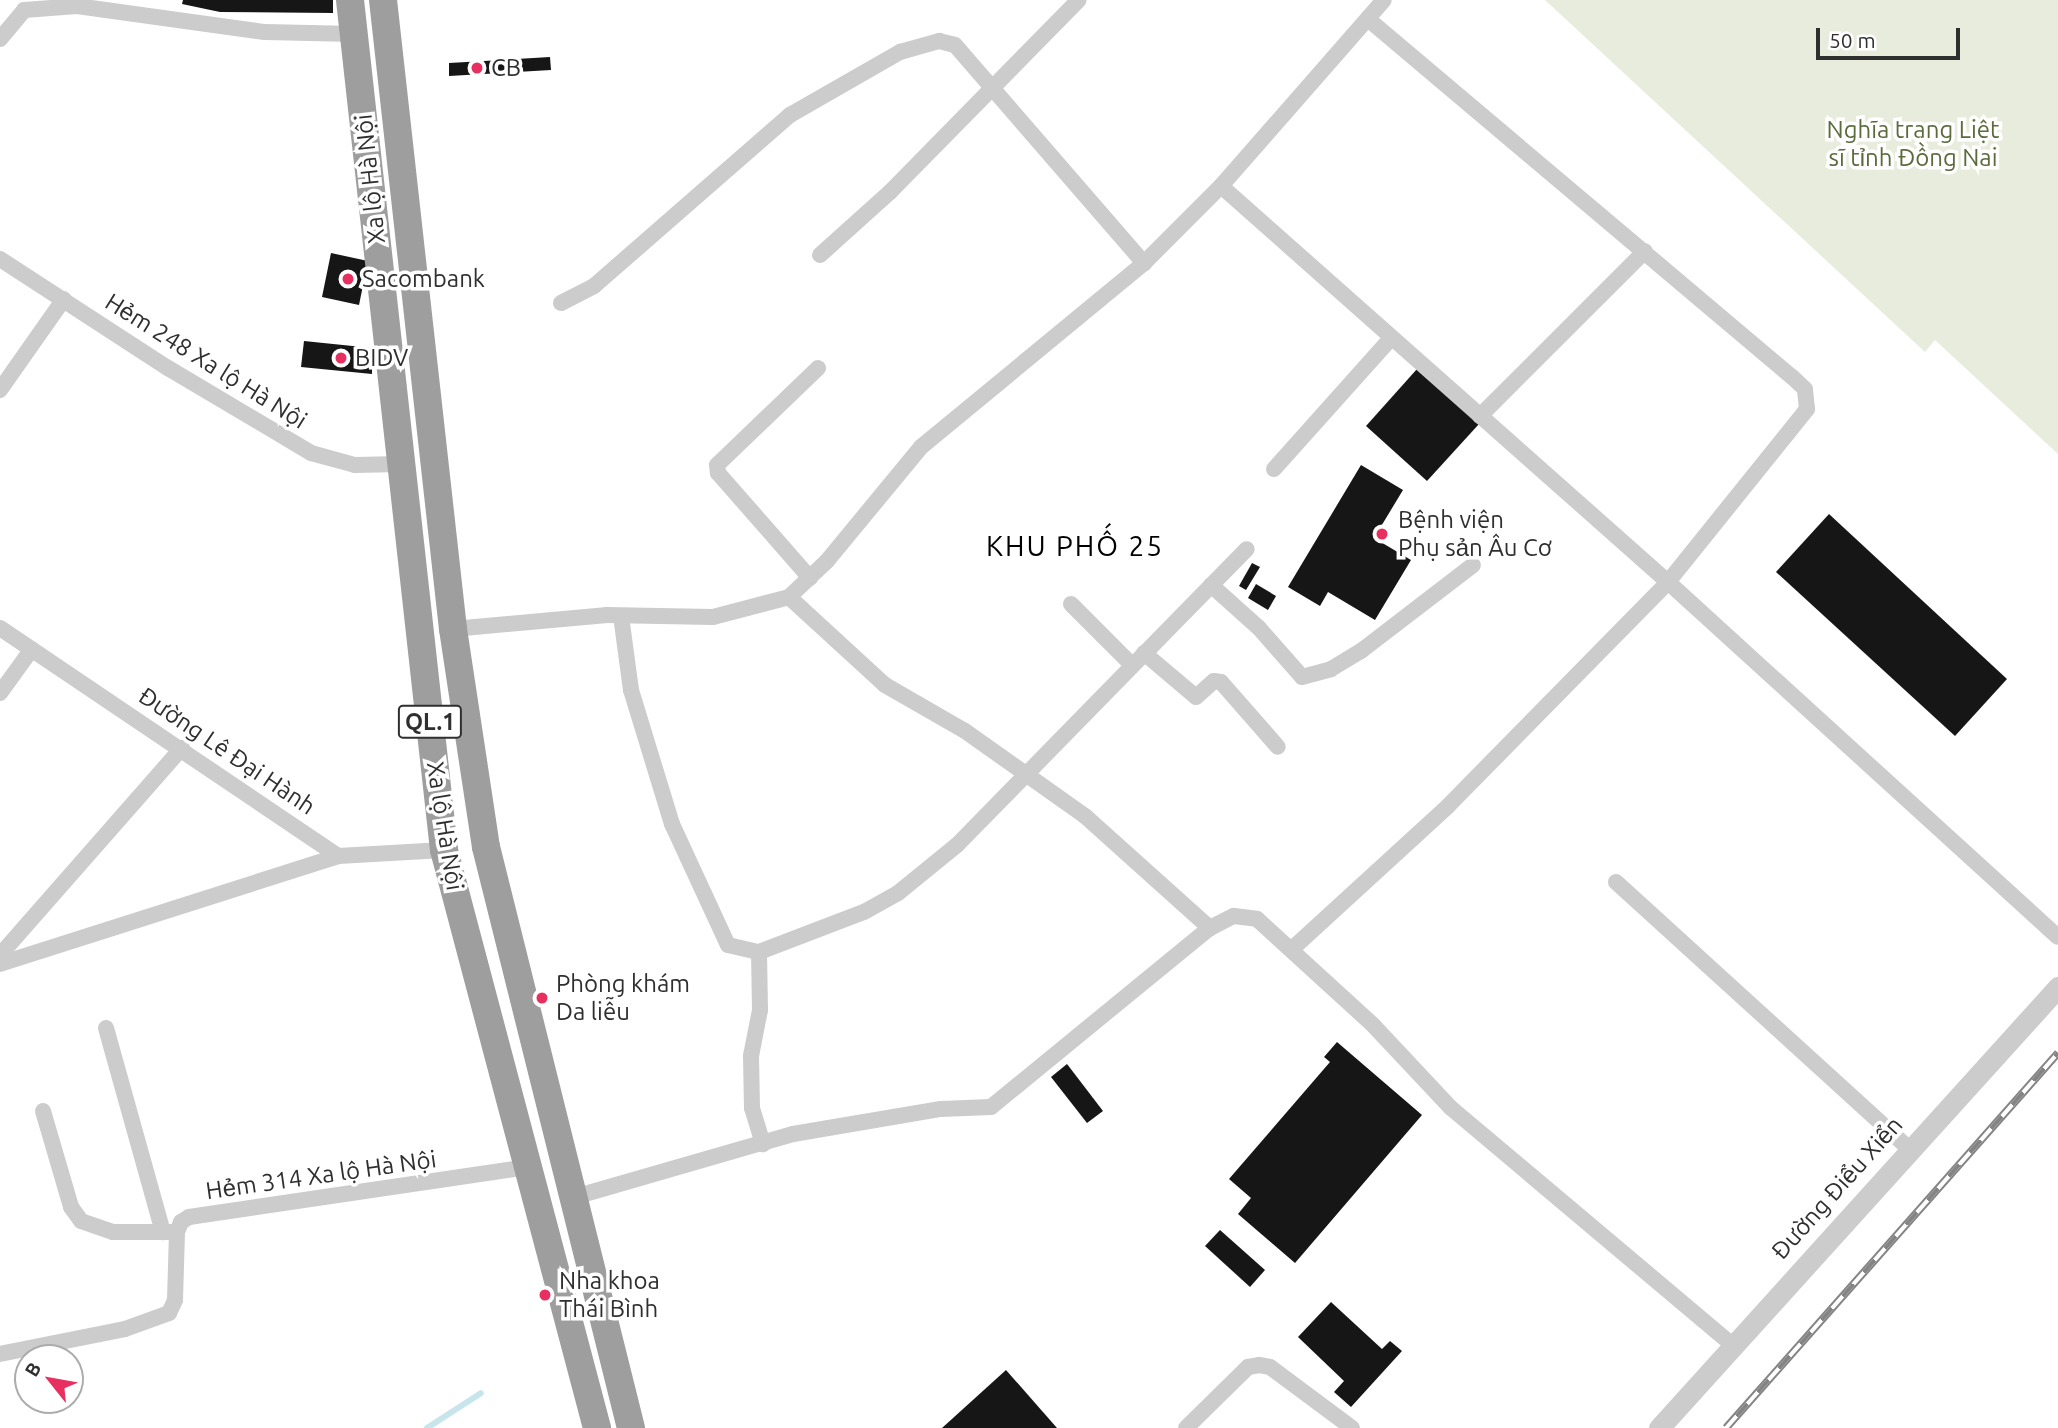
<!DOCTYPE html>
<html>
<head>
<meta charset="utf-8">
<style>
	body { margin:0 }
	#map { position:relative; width:2058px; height:1428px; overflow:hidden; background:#fff; font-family:Ubuntu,sans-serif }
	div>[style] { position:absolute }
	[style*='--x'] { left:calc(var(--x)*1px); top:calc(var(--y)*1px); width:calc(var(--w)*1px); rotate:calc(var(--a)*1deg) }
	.green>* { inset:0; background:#e8ecdc }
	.stream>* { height:6px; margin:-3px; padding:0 3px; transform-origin:3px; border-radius:3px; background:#c8e5ec }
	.building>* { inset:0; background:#161616 }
	.minor>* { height:16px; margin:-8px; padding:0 8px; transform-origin:8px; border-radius:8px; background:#ccc }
	.tertiary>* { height:21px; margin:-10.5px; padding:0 10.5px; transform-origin:10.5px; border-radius:10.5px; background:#ccc }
	.trunk>* { height:28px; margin:-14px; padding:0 14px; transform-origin:14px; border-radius:14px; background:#9e9e9e }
	.rail>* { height:8px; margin-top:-4px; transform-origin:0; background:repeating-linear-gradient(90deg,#fff 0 16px,#848484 0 32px); box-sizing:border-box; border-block:2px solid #848484 }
	.dots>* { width:19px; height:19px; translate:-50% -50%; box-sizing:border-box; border:4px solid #fff; border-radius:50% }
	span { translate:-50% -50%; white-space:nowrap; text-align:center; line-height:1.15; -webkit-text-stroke:7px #fff; paint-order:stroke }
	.shield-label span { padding:2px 5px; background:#fff; border:2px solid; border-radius:5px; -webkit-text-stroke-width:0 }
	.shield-label { font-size:23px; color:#2f2f2f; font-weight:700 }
	.poi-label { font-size:24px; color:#2f2f2f }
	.left { translate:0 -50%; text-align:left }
	.park-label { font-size:24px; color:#5b6b3b }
	.street-label { font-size:24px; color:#2f2f2f }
	.quarter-label { font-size:28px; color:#000; letter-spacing:2px }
	.north { position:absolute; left:14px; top:1344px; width:70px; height:70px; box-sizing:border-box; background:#fff; border:2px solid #acacac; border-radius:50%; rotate:301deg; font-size:19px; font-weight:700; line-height:28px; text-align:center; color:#2f2f2f }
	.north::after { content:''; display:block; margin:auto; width:24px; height:32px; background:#e73060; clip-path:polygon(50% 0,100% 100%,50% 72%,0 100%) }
	.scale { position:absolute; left:1816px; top:28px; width:144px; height:32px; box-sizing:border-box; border:4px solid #2f2f2f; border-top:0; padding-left:9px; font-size:21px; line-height:24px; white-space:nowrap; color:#2f2f2f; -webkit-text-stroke:5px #fff; paint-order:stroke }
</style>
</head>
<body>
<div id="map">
	<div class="green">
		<i style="clip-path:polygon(1545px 0,2058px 0,2058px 454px,1935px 340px,1925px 352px)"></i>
	</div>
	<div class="stream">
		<i style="--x:427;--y:1428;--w:64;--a:-32.9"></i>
	</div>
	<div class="building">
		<i style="clip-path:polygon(183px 0,333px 0,333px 13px,220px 12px,182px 4px)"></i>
		<i style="clip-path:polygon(550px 57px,551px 70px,449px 76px,449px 63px)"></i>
		<i style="clip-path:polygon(331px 253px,368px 261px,359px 305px,322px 297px)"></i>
		<i style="clip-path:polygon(304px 341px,372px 348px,372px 374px,301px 367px)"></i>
		<i style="clip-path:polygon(1417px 369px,1479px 424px,1427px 481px,1366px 426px)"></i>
		<i style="clip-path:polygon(1361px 465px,1403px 490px,1374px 538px,1411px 560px,1375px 620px,1328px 592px,1320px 606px,1288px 587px)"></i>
		<i style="clip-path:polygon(1829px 514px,2007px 679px,1955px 736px,1776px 572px)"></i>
		<i style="clip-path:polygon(1252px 563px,1260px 567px,1246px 590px,1239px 586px)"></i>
		<i style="clip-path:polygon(1256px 584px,1276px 596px,1268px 610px,1248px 598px)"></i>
		<i style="clip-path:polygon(1337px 1042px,1422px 1115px,1295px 1263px,1238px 1214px,1251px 1198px,1229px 1179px,1330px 1062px,1324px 1057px)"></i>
		<i style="clip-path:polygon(1067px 1064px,1103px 1111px,1087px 1123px,1051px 1077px)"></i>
		<i style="clip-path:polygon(1220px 1230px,1265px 1270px,1250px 1287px,1205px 1246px)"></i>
		<i style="clip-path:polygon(1331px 1302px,1382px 1349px,1390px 1341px,1402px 1351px,1351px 1407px,1334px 1392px,1344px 1381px,1298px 1337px)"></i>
		<i style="clip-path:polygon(1006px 1370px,1057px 1428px,942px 1428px)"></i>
	</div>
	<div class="minor">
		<i style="--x:0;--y:39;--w:38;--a:-50"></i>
		<i style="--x:24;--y:10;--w:53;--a:-4.3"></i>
		<i style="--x:77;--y:6;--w:190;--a:7.9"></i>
		<i style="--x:265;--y:32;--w:89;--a:1.3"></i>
		<i style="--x:1221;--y:186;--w:597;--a:41.54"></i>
		<i style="--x:1668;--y:582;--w:527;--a:42.31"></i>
		<i style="--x:820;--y:255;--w:94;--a:-42"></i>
		<i style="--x:890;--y:192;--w:269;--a:-45.5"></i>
		<i style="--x:0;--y:259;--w:200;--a:33"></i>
		<i style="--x:168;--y:368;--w:166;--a:30.7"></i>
		<i style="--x:311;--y:453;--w:46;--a:15.3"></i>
		<i style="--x:355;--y:465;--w:46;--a:-1.2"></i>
		<i style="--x:561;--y:303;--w:37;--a:-27"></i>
		<i style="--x:594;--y:286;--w:260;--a:-41.1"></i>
		<i style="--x:790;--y:115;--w:127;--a:-29.8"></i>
		<i style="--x:900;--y:52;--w:41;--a:-15.8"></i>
		<i style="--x:939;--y:41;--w:16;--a:14"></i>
		<i style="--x:955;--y:45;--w:289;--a:49.1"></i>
		<i style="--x:0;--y:390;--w:111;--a:-54.9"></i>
		<i style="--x:1480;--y:416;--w:233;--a:-45"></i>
		<i style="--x:1274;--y:469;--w:176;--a:-48.2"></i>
		<i style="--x:810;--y:578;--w:140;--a:-131.2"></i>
		<i style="--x:718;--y:473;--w:8;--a:-97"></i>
		<i style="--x:717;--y:465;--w:140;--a:-43.8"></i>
		<i style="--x:1211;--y:585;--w:64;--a:41.9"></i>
		<i style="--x:1259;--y:628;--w:65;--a:48.7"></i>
		<i style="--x:1302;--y:677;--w:30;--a:-15"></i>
		<i style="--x:1331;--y:669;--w:35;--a:-31"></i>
		<i style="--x:1361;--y:651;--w:141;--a:-37.5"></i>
		<i style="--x:789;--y:597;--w:130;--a:42.5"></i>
		<i style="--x:885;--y:685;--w:92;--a:29.9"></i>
		<i style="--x:965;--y:731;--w:147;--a:35.3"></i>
		<i style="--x:1085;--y:816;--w:168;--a:41.9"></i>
		<i style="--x:1210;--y:928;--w:27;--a:-27"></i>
		<i style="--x:1234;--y:916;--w:23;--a:7"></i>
		<i style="--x:1257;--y:919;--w:157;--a:42.4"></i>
		<i style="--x:1373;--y:1025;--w:114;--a:46.8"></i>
		<i style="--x:1451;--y:1108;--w:366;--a:40.1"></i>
		<i style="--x:1071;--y:604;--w:86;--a:45"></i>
		<i style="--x:621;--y:616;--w:75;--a:82.3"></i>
		<i style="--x:631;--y:690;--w:140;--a:73"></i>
		<i style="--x:672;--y:824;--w:133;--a:65.2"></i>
		<i style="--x:728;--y:945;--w:32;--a:13"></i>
		<i style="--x:759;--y:952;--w:112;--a:-20.9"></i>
		<i style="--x:864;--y:912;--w:39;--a:-29"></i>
		<i style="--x:898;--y:893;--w:76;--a:-39.1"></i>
		<i style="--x:957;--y:845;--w:414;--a:-45.6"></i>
		<i style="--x:0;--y:628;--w:408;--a:34"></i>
		<i style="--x:338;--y:856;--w:106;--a:-3.2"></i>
		<i style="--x:453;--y:629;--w:155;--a:-5.2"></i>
		<i style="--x:607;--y:615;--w:106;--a:1.1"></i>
		<i style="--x:713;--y:617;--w:79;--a:-14.7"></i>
		<i style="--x:789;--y:597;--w:52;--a:-43.5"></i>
		<i style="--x:827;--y:561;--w:148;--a:-50.5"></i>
		<i style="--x:921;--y:447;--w:289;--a:-39.5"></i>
		<i style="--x:1144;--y:263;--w:109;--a:-45"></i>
		<i style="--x:1221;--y:186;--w:247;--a:-48.8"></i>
		<i style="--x:1144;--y:653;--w:68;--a:40.2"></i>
		<i style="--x:1196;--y:697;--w:24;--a:-42"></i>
		<i style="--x:1214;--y:681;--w:7;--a:8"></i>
		<i style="--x:1221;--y:682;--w:86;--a:48.8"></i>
		<i style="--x:0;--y:693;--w:54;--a:-54"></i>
		<i style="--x:1616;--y:882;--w:396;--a:42.3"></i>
		<i style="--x:1292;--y:949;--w:212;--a:-42.5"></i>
		<i style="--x:1448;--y:806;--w:314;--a:-45.5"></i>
		<i style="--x:1668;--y:582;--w:222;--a:-51.2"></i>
		<i style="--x:1807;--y:409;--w:20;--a:-96"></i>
		<i style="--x:1805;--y:389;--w:18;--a:-137"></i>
		<i style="--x:1792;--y:377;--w:554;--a:-139.84"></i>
		<i style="--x:759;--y:952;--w:58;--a:89"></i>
		<i style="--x:760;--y:1010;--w:47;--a:101.1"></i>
		<i style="--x:751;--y:1056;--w:52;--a:88.9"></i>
		<i style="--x:752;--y:1108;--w:38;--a:73"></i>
		<i style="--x:0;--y:955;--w:276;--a:-48.7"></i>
		<i style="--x:0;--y:964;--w:355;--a:-17.7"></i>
		<i style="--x:106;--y:1028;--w:212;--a:74.4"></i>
		<i style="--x:43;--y:1111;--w:100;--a:73.7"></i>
		<i style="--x:71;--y:1207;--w:17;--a:54"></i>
		<i style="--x:81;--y:1221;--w:34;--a:19"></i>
		<i style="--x:113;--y:1232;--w:64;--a:0"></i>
		<i style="--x:571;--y:1198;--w:231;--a:-16.1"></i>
		<i style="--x:793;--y:1134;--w:150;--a:-9.6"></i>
		<i style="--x:941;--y:1109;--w:50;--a:-2.3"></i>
		<i style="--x:991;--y:1107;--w:283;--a:-39.3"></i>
		<i style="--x:0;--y:1354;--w:127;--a:-11.3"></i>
		<i style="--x:125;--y:1329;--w:47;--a:-20"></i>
		<i style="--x:169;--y:1313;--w:14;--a:-65"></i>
		<i style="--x:175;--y:1300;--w:68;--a:-88.3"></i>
		<i style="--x:177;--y:1232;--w:11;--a:-68"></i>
		<i style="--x:181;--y:1222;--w:9;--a:-32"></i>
		<i style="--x:189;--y:1217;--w:342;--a:-8.4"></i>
		<i style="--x:1186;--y:1428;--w:87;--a:-44.5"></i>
		<i style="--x:1248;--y:1367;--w:11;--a:-10"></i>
		<i style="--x:1259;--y:1365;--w:11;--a:10"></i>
		<i style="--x:1270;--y:1367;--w:102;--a:36.6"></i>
	</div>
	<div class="tertiary">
		<i style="--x:1659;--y:1428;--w:595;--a:-47.86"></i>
	</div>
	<div class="trunk">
		<i style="--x:350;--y:0;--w:855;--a:83.69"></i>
		<i style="--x:444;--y:850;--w:598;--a:75.17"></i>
		<i style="--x:383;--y:0;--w:633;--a:83.65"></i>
		<i style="--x:453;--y:629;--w:220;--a:81.4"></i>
		<i style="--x:486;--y:847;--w:599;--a:75.99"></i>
	</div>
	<div class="rail">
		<i style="--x:1726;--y:1428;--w:501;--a:-48.48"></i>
	</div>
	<div class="dots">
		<i style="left:477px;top:68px;background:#e73060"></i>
		<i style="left:348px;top:279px;background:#e73060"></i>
		<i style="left:341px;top:358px;background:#e73060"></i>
		<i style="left:1382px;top:534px;background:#e73060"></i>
		<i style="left:542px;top:998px;background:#e73060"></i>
		<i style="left:545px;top:1295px;background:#e73060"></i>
	</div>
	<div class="shield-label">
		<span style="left:430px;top:722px">QL.1</span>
	</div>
	<div class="poi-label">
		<span class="left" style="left:491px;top:68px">CB</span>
		<span class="left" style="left:362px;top:279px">Sacombank</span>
		<span class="left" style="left:355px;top:358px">BIDV</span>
		<span class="left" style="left:1398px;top:534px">Bệnh viện<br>Phụ sản Âu Cơ</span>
		<span class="left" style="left:556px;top:998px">Phòng khám<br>Da liễu</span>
		<span class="left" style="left:559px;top:1295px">Nha khoa<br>Thái Bình</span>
	</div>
	<div class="park-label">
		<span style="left:1913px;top:144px">Nghĩa trang Liệt<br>sĩ tỉnh Đồng Nai</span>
	</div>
	<div class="street-label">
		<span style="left:370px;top:179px;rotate:-96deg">Xa lộ Hà Nội</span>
		<span style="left:206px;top:361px;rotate:32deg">Hẻm 248 Xa lộ Hà Nội</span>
		<span style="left:227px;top:751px;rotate:34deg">Đường Lê Đại Hành</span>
		<span style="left:445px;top:826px;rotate:81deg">Xa lộ Hà Nội</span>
		<span style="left:321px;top:1175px;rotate:-8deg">Hẻm 314 Xa lộ Hà Nội</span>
		<span style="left:1837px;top:1188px;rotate:-48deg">Đường Điểu Xiển</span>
	</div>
	<div class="quarter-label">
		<span style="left:1075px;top:546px">KHU PHỐ 25</span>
	</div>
	<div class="north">B</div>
	<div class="scale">50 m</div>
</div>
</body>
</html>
